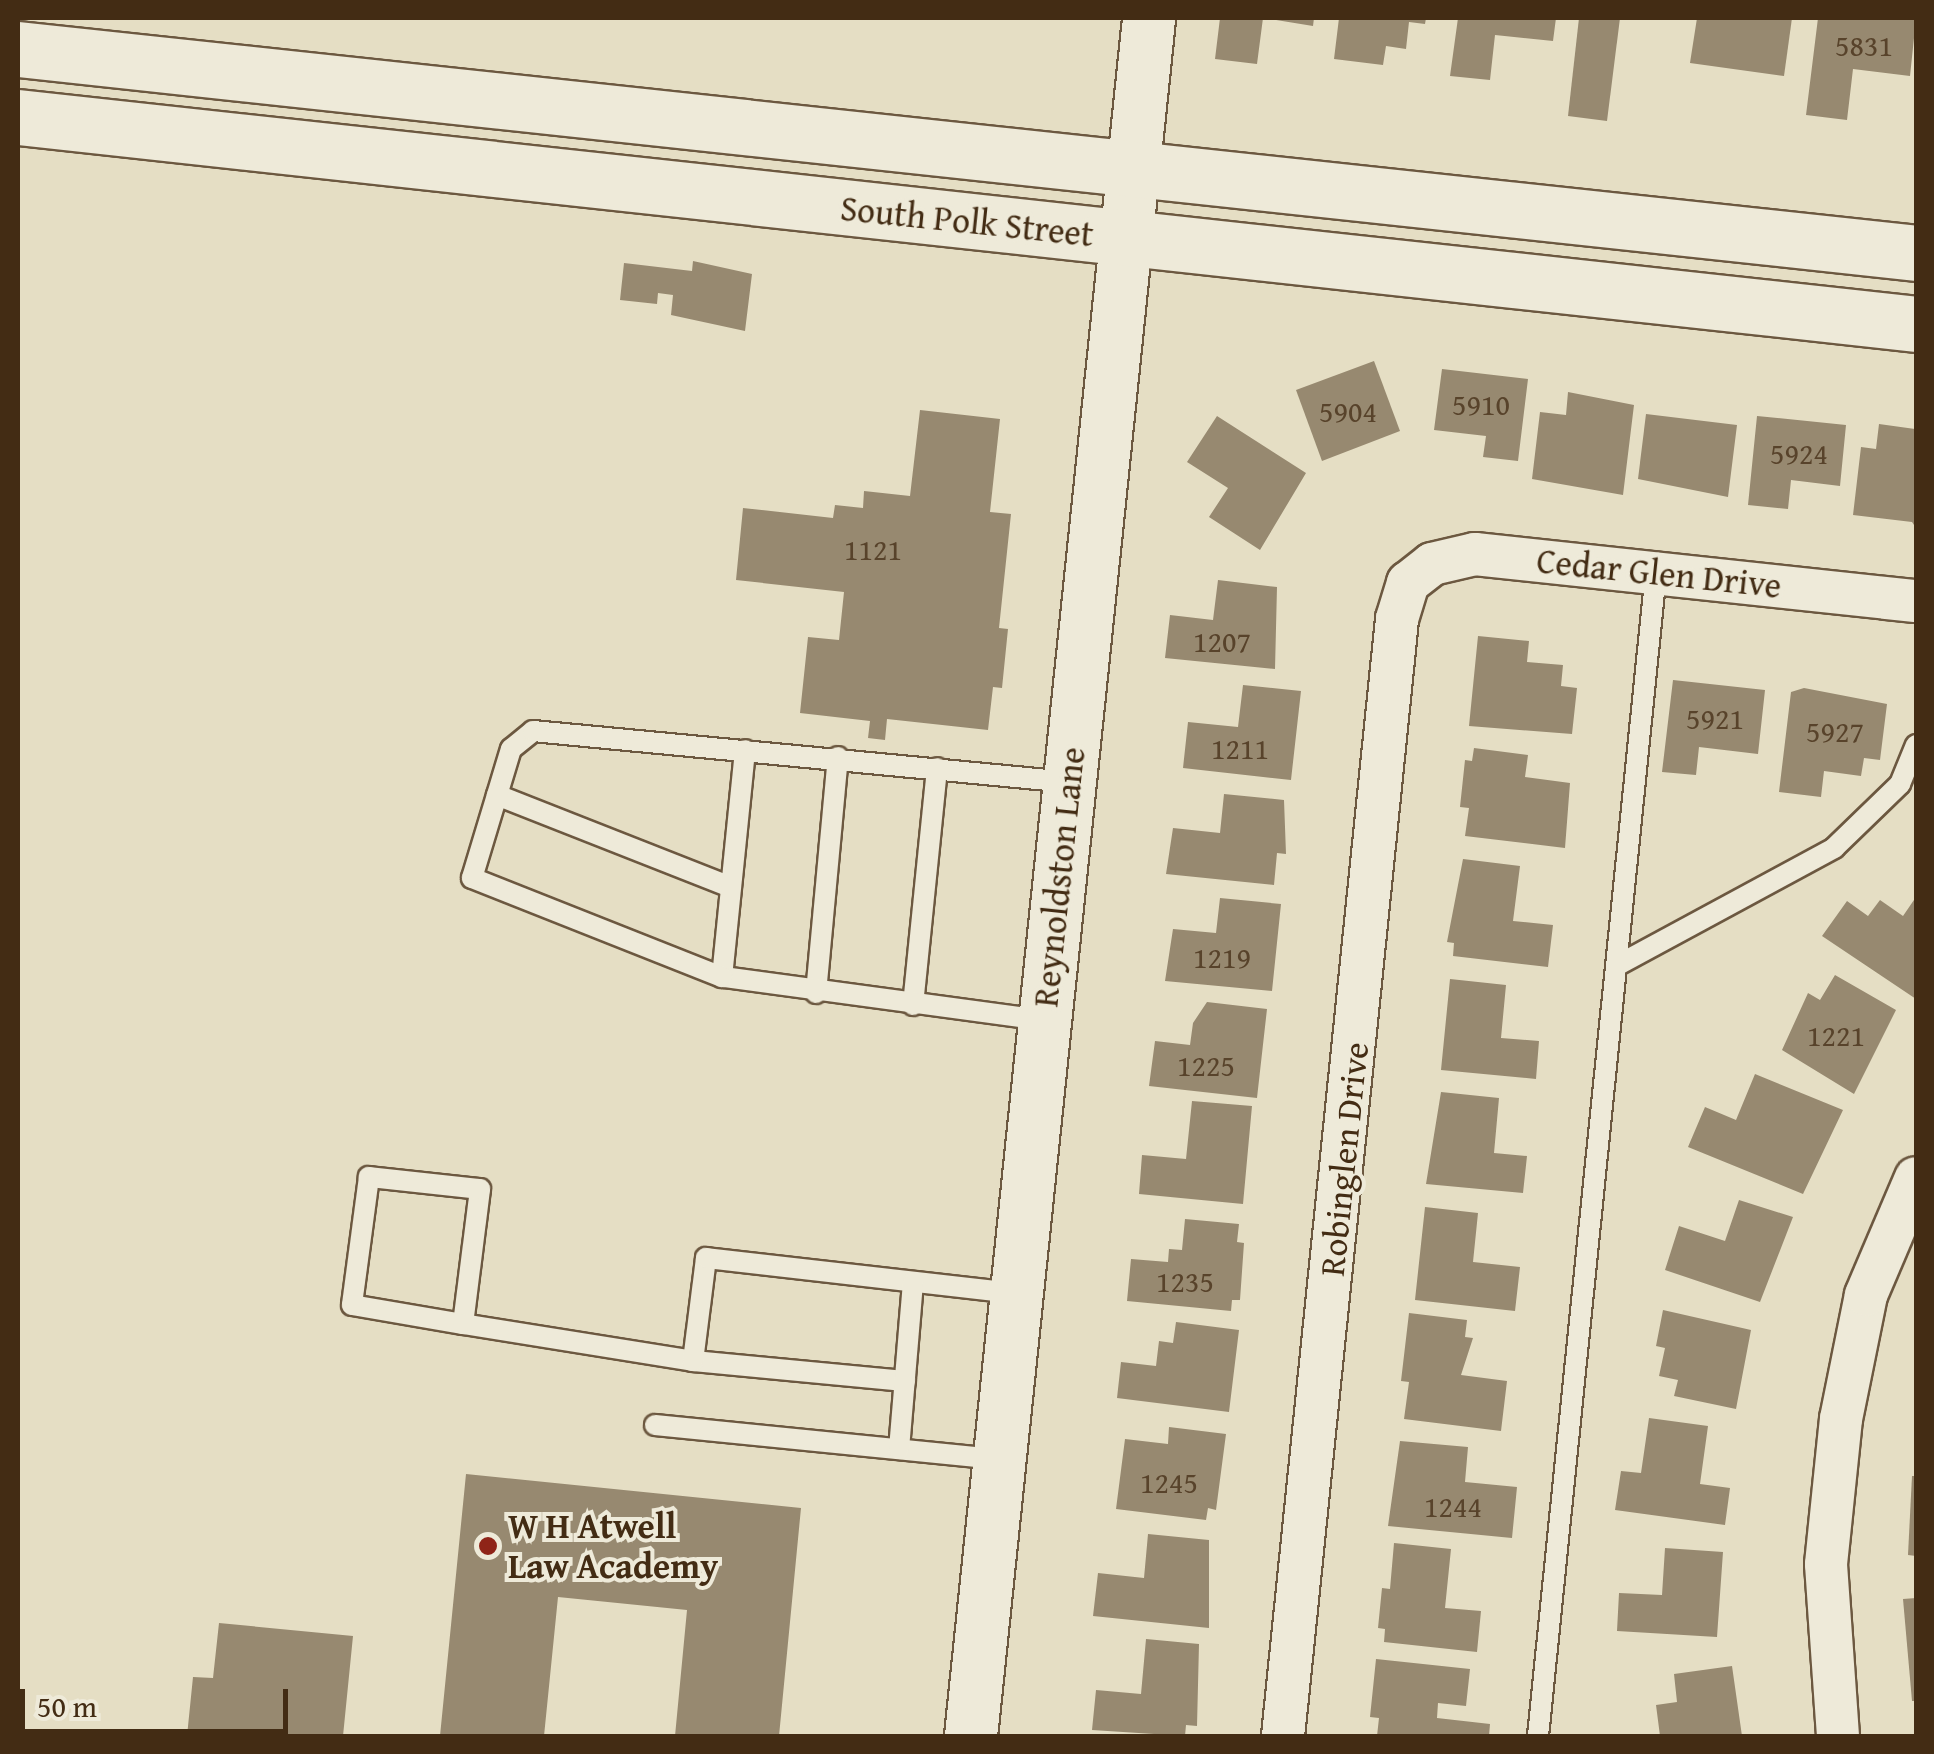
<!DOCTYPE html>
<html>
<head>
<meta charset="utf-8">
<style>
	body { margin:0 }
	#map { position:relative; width:1934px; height:1754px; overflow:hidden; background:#e5dec4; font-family:"Gentium Book Plus",serif }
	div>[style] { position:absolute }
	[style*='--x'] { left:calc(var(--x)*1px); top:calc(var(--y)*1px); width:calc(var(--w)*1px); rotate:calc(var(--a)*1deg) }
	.building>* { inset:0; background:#978970 }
	.roads { filter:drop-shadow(2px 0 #6c5840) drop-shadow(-2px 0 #6c5840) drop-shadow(0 2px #6c5840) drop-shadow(0 -2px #6c5840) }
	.service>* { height:20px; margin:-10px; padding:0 10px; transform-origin:10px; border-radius:10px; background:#eeead9 }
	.minor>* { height:42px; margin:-21px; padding:0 21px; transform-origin:21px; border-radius:21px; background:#eeead9 }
	.tertiary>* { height:52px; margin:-26px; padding:0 26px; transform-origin:26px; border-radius:26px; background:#eeead9 }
	.secondary>* { height:55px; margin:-27.5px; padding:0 27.5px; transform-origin:27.5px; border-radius:27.5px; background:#eeead9 }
	.dots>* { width:28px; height:28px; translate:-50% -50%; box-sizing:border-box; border:5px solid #eeead9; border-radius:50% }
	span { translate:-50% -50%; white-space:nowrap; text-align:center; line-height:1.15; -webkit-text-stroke:8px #eeead9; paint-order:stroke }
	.number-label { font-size:30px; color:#58432b }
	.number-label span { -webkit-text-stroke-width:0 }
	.street-label { font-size:35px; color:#432c14 }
	.poi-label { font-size:35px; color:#432c14; font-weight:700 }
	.left { translate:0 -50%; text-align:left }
	.frame { position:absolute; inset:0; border:20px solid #432c14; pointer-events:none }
	.scale { position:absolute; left:20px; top:1689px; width:268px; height:45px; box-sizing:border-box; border:5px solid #432c14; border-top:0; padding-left:12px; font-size:30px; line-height:35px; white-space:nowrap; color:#432c14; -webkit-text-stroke:8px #eeead9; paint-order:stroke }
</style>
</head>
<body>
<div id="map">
	<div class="building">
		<i style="clip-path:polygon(1220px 18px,1314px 18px,1313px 26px,1263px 18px,1257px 64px,1215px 59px)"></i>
		<i style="clip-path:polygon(1339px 18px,1426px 18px,1425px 24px,1409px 22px,1406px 49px,1386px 46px,1383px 65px,1334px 59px)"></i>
		<i style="clip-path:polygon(1458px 18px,1556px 18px,1553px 41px,1495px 35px,1490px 80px,1450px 76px)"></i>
		<i style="clip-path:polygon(1579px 18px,1620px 18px,1607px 121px,1568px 116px)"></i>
		<i style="clip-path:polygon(1697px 18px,1792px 18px,1784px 76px,1690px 63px)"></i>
		<i style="clip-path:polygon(1818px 18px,1916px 19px,1910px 76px,1853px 69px,1847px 120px,1806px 115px)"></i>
		<i style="clip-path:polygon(693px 261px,752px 274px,745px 331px,671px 315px,673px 295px,658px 293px,657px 304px,620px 300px,624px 263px,692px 271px)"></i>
		<i style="clip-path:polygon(1374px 361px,1400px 431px,1322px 461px,1296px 390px)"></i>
		<i style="clip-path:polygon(1442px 369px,1528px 379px,1518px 461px,1483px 457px,1486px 436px,1434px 430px)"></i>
		<i style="clip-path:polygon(1568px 392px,1634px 405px,1623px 495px,1532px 479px,1540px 412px,1566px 415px)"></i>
		<i style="clip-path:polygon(920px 410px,1000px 419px,990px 512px,1011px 514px,999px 628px,1008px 629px,1002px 688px,993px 687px,988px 730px,887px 719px,885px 740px,868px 738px,870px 721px,800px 713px,808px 637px,839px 640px,844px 592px,736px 580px,743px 508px,833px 518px,835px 505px,863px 508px,864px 491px,910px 496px)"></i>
		<i style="clip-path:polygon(1646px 414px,1737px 425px,1728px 497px,1638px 479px)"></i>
		<i style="clip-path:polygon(1217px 416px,1306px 473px,1260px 550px,1209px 517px,1228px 488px,1187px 462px)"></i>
		<i style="clip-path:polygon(1757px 416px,1846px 425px,1840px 486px,1791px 480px,1788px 509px,1748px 505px)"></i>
		<i style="clip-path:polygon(1879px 424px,1915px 429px,1916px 528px,1912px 522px,1853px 515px,1861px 447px,1876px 449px)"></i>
		<i style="clip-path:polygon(1218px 580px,1277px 587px,1275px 669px,1165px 658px,1170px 615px,1213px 620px)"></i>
		<i style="clip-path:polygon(1478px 636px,1529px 641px,1527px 662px,1563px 665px,1561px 686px,1577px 688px,1572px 734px,1469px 726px)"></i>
		<i style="clip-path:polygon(1673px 680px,1765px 690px,1758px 754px,1699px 747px,1696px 775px,1662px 772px)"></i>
		<i style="clip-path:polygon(1243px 685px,1301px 691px,1291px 780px,1183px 768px,1188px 722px,1238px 727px)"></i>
		<i style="clip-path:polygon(1804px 688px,1887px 704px,1880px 760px,1864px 758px,1861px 776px,1824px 771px,1821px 797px,1779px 792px,1791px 692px)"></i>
		<i style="clip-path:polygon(1474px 748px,1528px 755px,1525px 777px,1570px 783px,1565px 848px,1465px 836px,1469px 808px,1460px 807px,1465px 760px,1472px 761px)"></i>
		<i style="clip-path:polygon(1224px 794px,1284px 800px,1286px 854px,1277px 853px,1274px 885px,1166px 874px,1173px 828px,1220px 833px)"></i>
		<i style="clip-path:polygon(1463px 859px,1520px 866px,1513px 921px,1553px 925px,1548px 967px,1453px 956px,1454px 943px,1447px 942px)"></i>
		<i style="clip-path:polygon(1916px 897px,1916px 999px,1822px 936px,1847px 901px,1868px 916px,1880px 900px,1903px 916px)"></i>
		<i style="clip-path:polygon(1220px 898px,1281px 904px,1272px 991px,1165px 981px,1173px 929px,1216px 933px)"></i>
		<i style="clip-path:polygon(1835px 975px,1896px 1010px,1854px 1094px,1782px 1050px,1808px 993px,1820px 1000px)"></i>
		<i style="clip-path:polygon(1450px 979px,1506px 985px,1501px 1038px,1539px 1041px,1536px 1079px,1441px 1070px)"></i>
		<i style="clip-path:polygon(1207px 1002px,1267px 1009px,1257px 1098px,1149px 1086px,1155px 1041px,1190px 1045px,1193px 1023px)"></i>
		<i style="clip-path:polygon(1755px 1074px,1843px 1110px,1803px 1194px,1688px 1147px,1705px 1107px,1736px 1120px)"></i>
		<i style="clip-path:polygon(1441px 1092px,1499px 1098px,1494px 1153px,1527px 1156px,1523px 1193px,1426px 1184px)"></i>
		<i style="clip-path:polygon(1192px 1101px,1252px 1106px,1243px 1204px,1139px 1194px,1142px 1155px,1186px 1159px)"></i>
		<i style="clip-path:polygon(1739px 1200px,1793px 1217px,1760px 1302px,1665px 1270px,1679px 1226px,1725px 1241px)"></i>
		<i style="clip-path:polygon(1425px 1207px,1478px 1213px,1473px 1262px,1520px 1267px,1515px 1311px,1415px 1300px)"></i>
		<i style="clip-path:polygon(1185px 1219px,1239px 1224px,1237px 1242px,1244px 1243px,1240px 1300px,1232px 1300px,1231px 1311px,1127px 1301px,1131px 1259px,1168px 1262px,1169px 1249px,1182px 1250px)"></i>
		<i style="clip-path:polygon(1663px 1310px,1751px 1330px,1736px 1409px,1674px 1396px,1678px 1380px,1659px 1376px,1665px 1348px,1656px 1346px)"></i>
		<i style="clip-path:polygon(1409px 1313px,1467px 1320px,1465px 1337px,1473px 1338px,1461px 1375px,1507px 1381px,1501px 1431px,1404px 1419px,1409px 1382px,1401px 1381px)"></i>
		<i style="clip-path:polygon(1176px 1322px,1239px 1330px,1229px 1412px,1117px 1398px,1121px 1362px,1156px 1366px,1159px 1341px,1173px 1343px)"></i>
		<i style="clip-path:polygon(1649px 1418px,1708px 1426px,1700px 1484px,1730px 1488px,1725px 1525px,1615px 1510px,1621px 1471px,1641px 1473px)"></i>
		<i style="clip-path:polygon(1169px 1427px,1226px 1434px,1216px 1510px,1208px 1508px,1206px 1520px,1116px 1509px,1125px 1439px,1168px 1444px)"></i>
		<i style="clip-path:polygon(1400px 1441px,1468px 1447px,1465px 1482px,1517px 1487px,1512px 1538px,1388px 1526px)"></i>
		<i style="clip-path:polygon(466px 1474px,801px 1508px,779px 1736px,675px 1736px,687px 1610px,558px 1597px,544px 1736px,440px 1736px)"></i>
		<i style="clip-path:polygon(1912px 1476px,1916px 1476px,1916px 1556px,1908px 1555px)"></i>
		<i style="clip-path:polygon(1148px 1534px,1209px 1540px,1209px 1628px,1093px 1616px,1098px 1573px,1144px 1578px)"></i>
		<i style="clip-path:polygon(1394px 1543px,1451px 1549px,1445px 1608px,1481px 1611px,1477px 1652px,1384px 1642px,1385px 1629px,1378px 1628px,1382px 1588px,1390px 1589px)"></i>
		<i style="clip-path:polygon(1665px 1548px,1723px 1552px,1717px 1637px,1617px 1631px,1619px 1593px,1662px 1595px)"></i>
		<i style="clip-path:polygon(1916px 1598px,1916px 1701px,1912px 1701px,1903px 1599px)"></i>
		<i style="clip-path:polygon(219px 1623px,353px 1636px,343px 1736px,187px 1736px,193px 1677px,213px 1678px)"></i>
		<i style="clip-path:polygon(1146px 1639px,1199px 1644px,1197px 1726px,1186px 1725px,1185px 1736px,1092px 1730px,1096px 1690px,1141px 1694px)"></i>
		<i style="clip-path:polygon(1376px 1659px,1470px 1669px,1466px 1706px,1438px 1703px,1437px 1718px,1490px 1724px,1489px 1736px,1377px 1736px,1379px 1718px,1370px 1717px)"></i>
		<i style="clip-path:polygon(1732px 1666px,1742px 1736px,1660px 1736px,1656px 1705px,1677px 1702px,1674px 1674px)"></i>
	</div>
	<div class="roads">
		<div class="service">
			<i style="--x:497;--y:795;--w:251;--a:21.5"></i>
			<i style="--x:1618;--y:965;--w:246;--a:-28.4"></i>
			<i style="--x:1834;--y:848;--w:92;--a:-44.1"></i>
			<i style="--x:1900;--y:784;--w:42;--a:-67.7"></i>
			<i style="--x:722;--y:977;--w:228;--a:-84.2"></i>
			<i style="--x:816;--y:993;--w:237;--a:-84.7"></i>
			<i style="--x:913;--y:1005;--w:238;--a:-84.2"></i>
			<i style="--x:1042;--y:1020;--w:323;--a:-172.3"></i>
			<i style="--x:722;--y:977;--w:269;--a:-158.4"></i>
			<i style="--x:472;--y:878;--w:135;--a:-73.2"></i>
			<i style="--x:511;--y:749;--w:28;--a:-39"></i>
			<i style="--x:533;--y:731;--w:538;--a:5.44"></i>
			<i style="--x:463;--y:1324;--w:136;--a:-82.8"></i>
			<i style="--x:480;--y:1189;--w:112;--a:-173.8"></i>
			<i style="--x:369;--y:1177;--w:129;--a:97.6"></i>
			<i style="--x:352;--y:1305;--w:113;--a:9.7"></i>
			<i style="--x:463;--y:1324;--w:233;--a:9.1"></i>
			<i style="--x:905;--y:1381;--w:213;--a:-174.6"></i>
			<i style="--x:693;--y:1361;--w:104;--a:-82.8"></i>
			<i style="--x:706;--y:1258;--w:310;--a:6.5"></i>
			<i style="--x:655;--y:1425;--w:344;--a:5.7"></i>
			<i style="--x:899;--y:1449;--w:167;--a:-85.2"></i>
			<i style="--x:1538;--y:1736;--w:1169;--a:-84.21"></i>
		</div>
		<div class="minor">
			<i style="--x:1283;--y:1736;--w:1123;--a:-84.17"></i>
			<i style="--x:1397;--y:619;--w:38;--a:-73"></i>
			<i style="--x:1408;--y:583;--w:31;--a:-38"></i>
			<i style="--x:1432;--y:564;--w:44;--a:-13.1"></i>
			<i style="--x:1475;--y:554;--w:443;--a:6.1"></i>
			<i style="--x:1838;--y:1736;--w:172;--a:-94"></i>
			<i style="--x:1826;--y:1564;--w:146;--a:-84.1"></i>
			<i style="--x:1841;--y:1419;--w:126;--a:-78.6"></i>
			<i style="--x:1866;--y:1295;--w:127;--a:-66.9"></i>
		</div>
		<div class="tertiary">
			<i style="--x:971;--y:1736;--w:1727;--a:-84.08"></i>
		</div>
		<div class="secondary">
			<i style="--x:18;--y:49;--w:1909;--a:6.13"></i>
			<i style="--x:18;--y:117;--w:1909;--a:6.22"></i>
		</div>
	</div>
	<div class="dots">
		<i style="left:488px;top:1546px;background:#8f2418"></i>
	</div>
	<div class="number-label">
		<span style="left:1864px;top:45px">5831</span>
		<span style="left:1481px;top:404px">5910</span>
		<span style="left:1348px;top:411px">5904</span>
		<span style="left:1799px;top:453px">5924</span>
		<span style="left:873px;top:549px">1121</span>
		<span style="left:1222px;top:641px">1207</span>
		<span style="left:1715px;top:718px">5921</span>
		<span style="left:1835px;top:731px">5927</span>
		<span style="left:1240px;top:748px">1211</span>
		<span style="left:1222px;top:957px">1219</span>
		<span style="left:1836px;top:1035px">1221</span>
		<span style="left:1206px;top:1065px">1225</span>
		<span style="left:1185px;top:1281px">1235</span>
		<span style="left:1169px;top:1482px">1245</span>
		<span style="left:1453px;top:1506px">1244</span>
	</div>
	<div class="street-label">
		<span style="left:967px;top:221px;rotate:6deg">South Polk Street</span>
		<span style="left:1659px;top:573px;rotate:6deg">Cedar Glen Drive</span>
		<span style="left:1059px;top:877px;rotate:-84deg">Reynoldston Lane</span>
		<span style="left:1344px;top:1159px;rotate:-84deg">Robinglen Drive</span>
	</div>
	<div class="poi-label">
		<span class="left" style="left:508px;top:1546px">W H Atwell<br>Law Academy</span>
	</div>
	<div class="frame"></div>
	<div class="scale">50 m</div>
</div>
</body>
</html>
